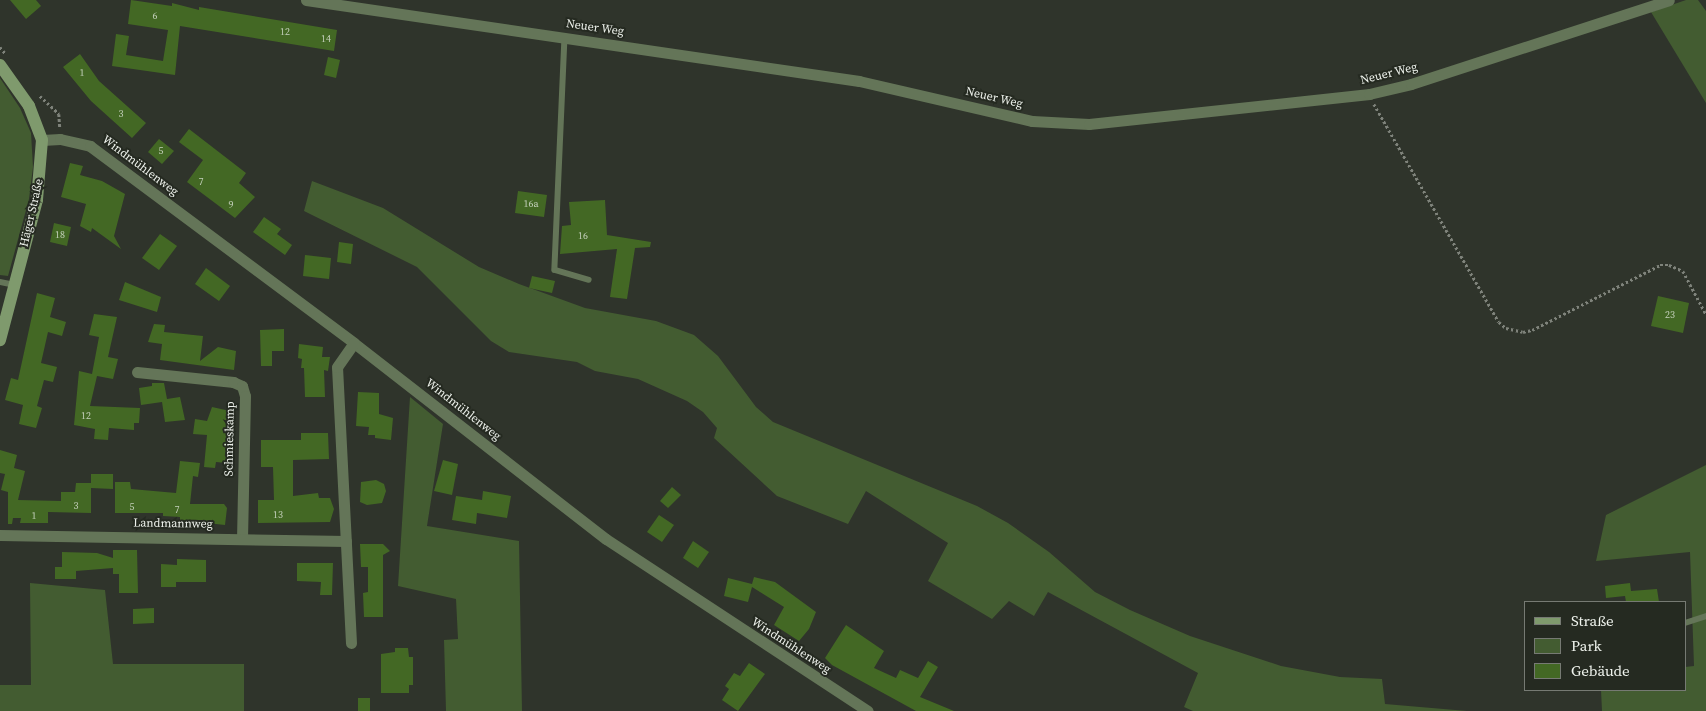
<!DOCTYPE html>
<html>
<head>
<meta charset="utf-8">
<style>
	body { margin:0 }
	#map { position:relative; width:1706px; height:711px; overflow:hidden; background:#2f342b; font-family:"Source Serif 4",serif }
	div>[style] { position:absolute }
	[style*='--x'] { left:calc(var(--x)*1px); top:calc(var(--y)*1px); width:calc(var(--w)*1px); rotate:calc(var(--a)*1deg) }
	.green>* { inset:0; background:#435c31 }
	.building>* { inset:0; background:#436824 }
	.path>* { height:2.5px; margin-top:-1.25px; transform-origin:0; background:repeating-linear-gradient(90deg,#7f837b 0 2.5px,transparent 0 5px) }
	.lane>* { height:5.5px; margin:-2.75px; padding:0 2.75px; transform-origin:2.75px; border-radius:2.75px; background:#647558 }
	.street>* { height:11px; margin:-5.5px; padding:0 5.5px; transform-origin:5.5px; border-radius:5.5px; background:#647558 }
	.secondary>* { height:12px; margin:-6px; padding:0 6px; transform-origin:6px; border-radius:6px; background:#7f9a6d }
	span { translate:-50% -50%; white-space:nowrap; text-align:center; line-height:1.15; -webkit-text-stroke:4px #252a21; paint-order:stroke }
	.number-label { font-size:10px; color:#c4d0bb }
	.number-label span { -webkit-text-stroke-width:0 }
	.street-label { font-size:12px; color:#eff3ed }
	.legend { position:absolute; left:1524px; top:601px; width:162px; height:90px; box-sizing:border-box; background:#252a21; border:1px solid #767a73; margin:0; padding:6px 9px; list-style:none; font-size:15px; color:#eff3ed }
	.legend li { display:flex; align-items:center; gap:10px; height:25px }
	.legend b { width:25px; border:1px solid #767a73 }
</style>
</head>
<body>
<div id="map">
	<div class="green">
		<i style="clip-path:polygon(1686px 0,1698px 0,1706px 11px,1706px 103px,1651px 12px)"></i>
		<i style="clip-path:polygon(0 78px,20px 108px,31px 133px,33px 167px,29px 199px,8px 276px,0 275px)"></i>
		<i style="clip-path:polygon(312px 181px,383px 208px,479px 267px,519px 284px,585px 308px,656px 321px,694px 335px,718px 356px,756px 407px,773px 422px,977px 506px,1008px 523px,1049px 552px,1095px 592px,1130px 610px,1190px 636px,1281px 666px,1340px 677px,1382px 679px,1385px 704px,1467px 711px,1193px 711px,1184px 707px,1198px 673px,1048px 592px,1034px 616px,1009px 601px,992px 619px,928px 581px,948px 543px,866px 491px,848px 524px,777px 496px,714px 438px,717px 428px,703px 412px,687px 401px,638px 379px,595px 371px,577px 362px,509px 352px,491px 341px,417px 267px,304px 211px)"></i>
		<i style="clip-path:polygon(410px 397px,443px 424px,427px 526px,519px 541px,522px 711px,446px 711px,444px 640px,458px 639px,456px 599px,398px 586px)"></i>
		<i style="clip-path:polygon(1706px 465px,1706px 711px,1602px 711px,1601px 690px,1685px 690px,1685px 667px,1694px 666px,1690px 552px,1596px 561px,1606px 515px)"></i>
		<i style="clip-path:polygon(30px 583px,105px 590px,113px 664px,244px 664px,244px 711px,0 711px,0 685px,31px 685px)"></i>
	</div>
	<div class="building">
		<i style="clip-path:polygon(10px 0,36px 0,41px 6px,26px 19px)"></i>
		<i style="clip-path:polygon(131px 0,172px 6px,172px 3px,199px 10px,199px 7px,337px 30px,334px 51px,180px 26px,175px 75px,112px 66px,116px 34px,129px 36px,126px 55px,163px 61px,168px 30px,128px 24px)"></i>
		<i style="clip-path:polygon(80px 54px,99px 81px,146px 123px,132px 138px,91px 101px,63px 67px)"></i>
		<i style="clip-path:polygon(328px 57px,340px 60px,336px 78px,324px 75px)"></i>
		<i style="clip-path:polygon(189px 129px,246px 173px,239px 183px,255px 197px,235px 218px,187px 182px,203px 160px,179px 142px)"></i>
		<i style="clip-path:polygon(159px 139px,174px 151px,162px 164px,148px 152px)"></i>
		<i style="clip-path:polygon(70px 163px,83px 166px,80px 175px,102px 181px,125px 194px,114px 236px,121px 249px,92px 228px,91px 232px,80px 226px,86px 204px,61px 197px)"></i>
		<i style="clip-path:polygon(518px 191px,547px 195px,544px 217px,515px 213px)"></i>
		<i style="clip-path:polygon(605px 200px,607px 235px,651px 242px,650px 247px,635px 248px,627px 299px,610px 297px,617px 249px,560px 254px,562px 226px,571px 225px,569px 202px)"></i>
		<i style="clip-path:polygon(264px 217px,281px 229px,277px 234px,292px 245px,285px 255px,253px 232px)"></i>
		<i style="clip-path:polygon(54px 223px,71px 227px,67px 246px,50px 242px)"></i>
		<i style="clip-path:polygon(160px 234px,177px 246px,159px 270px,142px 258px)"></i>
		<i style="clip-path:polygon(339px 242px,353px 244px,351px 264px,337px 262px)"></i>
		<i style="clip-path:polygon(305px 255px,331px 258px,329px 279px,303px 276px)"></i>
		<i style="clip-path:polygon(206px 268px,230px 286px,219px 301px,195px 284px)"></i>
		<i style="clip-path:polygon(532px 276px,555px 281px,552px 293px,529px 288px)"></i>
		<i style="clip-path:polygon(125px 282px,161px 297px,157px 312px,119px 300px)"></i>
		<i style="clip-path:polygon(37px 293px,55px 298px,50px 317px,66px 322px,62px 336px,48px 332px,41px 363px,57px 367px,53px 382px,44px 380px,37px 406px,42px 408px,36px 428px,19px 424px,23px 405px,5px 400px,11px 378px,18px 380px)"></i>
		<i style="clip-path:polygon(1658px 296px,1689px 303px,1683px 333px,1651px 326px)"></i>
		<i style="clip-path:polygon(94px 314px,117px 317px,108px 357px,118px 359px,113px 379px,97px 376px,90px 406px,140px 408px,139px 423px,134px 423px,134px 430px,109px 428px,108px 440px,94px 439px,95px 429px,74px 425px,79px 371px,92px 374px,99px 337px,89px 335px)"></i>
		<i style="clip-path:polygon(154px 324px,165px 325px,164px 332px,203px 336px,200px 361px,218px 347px,236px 351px,234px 370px,160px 360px,162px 344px,148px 342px)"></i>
		<i style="clip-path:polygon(284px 329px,284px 351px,272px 351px,272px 366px,261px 366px,260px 330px)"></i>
		<i style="clip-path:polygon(299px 344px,323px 347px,322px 357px,330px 357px,328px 371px,324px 370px,325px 397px,305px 397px,304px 368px,301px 368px,302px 359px,298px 358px)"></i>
		<i style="clip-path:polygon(152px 383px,164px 383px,167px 399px,180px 397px,185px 420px,165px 422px,162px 402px,141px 405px,139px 388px,152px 386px)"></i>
		<i style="clip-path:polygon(358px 392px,379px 393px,379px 414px,393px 418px,391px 440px,375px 438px,375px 435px,368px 435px,369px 427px,356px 426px)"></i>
		<i style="clip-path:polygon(212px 407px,230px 411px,227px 463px,216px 462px,215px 468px,204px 467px,207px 435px,193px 434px,195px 419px,207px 421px)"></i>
		<i style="clip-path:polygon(301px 433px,328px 433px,329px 459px,293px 460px,293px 496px,318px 493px,319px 498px,330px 498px,334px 509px,330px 522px,258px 523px,258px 500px,274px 500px,273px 467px,261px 467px,261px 440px,301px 440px)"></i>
		<i style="clip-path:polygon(0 450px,17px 455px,14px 468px,25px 471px,18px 500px,61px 501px,61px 492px,75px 492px,76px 483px,91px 483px,91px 474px,113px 474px,113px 489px,91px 488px,91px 513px,48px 512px,48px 523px,20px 523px,21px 518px,13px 518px,12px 524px,8px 524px,8px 492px,1px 490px,5px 474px,0 473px)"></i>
		<i style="clip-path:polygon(443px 460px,458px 464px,452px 495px,434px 491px)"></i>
		<i style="clip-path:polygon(180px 461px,200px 463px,198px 477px,193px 476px,190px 504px,224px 504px,227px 508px,225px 525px,180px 520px,180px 517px,163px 516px,163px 513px,115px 513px,115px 482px,130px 482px,131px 489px,176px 493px)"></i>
		<i style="clip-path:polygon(376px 480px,384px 484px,386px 491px,382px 503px,367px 505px,360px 502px,361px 482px)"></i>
		<i style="clip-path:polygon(672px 487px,681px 495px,668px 508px,660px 501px)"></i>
		<i style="clip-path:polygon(483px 491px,511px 496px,507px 518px,477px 513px,476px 524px,452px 520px,456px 496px,482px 500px)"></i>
		<i style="clip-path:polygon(659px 515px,674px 525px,662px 542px,647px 532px)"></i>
		<i style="clip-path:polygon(693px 541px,709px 552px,698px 568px,683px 558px)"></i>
		<i style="clip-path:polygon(360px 544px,383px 544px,390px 551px,383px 555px,383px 617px,364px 617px,363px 593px,368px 592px,368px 567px,361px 567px)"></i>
		<i style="clip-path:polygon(113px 550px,137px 550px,138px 593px,119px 593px,119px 574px,113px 574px,113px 568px,76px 571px,76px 579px,55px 579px,55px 567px,62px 567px,62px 552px,97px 553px,113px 558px)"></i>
		<i style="clip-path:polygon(177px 559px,206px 560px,206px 582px,176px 582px,176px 587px,161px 587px,161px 564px,177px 565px)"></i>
		<i style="clip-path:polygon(297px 563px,333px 563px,332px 595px,320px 595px,321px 582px,297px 581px)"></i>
		<i style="clip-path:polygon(754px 577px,775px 582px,816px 612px,809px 629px,799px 641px,774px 625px,784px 607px,752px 587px,748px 602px,724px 596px,728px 578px,752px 584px)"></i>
		<i style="clip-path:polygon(1630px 583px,1631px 591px,1657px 589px,1659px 602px,1626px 602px,1625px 596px,1606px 598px,1605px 586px)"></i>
		<i style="clip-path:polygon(154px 608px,154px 623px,133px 624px,133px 609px)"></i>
		<i style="clip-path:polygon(846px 625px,884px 651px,874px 668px,896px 678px,900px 670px,918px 678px,928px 661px,938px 667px,920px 697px,954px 711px,916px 711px,832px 665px,825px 658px)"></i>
		<i style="clip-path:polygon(395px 648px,408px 648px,409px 657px,413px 657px,413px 685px,409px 685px,409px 693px,381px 693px,381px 654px,395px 652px)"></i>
		<i style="clip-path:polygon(749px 663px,765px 674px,738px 711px,722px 700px,729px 689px,725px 686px,734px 673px,740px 676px)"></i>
		<i style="clip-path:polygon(358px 698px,370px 698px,370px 711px,358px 711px)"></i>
	</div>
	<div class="path">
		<i style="--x:0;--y:47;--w:8;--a:50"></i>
		<i style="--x:40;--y:96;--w:26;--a:43"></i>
		<i style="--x:59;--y:114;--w:13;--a:86"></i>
		<i style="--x:1374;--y:104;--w:251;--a:60.2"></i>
		<i style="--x:1499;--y:322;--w:9;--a:41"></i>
		<i style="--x:1506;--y:328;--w:17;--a:13"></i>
		<i style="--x:1523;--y:332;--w:9;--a:-13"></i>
		<i style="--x:1532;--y:330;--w:144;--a:-26.9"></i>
		<i style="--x:1660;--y:265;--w:9;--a:0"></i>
		<i style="--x:1669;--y:265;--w:15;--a:23"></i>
		<i style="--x:1683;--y:271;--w:49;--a:61.9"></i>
	</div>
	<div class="lane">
		<i style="--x:565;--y:37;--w:233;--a:92.5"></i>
		<i style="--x:555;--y:270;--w:35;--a:16"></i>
		<i style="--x:0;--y:282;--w:15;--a:11"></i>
		<i style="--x:1685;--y:623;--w:22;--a:-18"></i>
	</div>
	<div class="street">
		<i style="--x:306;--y:0;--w:559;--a:8.33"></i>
		<i style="--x:859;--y:81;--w:178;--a:13"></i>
		<i style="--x:1032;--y:121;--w:57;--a:3"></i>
		<i style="--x:1089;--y:124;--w:282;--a:-6.1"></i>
		<i style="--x:1369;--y:94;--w:43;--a:-13.4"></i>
		<i style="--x:1411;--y:84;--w:271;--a:-18"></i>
		<i style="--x:42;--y:140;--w:18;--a:-3"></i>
		<i style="--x:60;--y:139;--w:31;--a:13"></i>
		<i style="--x:90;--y:146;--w:329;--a:36.7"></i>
		<i style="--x:354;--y:343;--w:319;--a:37.9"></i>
		<i style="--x:606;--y:539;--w:313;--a:33.3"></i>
		<i style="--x:137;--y:372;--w:97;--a:5.9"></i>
		<i style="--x:233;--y:382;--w:10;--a:24"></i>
		<i style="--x:242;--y:386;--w:10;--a:73"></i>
		<i style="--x:245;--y:396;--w:143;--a:91.2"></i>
		<i style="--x:0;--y:535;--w:346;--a:1"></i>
		<i style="--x:351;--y:643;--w:276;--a:-92.9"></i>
		<i style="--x:337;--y:367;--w:29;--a:-55"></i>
	</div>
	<div class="secondary">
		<i style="--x:0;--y:65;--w:50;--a:54.7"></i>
		<i style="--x:29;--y:106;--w:36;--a:69"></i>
		<i style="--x:42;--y:140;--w:60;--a:94.8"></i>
		<i style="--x:37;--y:200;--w:145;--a:104.8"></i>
	</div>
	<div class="number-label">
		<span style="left:155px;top:16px">6</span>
		<span style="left:285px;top:32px">12</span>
		<span style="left:326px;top:39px">14</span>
		<span style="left:82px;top:73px">1</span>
		<span style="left:121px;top:114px">3</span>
		<span style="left:161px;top:151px">5</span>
		<span style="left:201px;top:182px">7</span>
		<span style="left:531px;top:204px">16a</span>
		<span style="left:231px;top:205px">9</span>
		<span style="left:60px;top:235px">18</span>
		<span style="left:583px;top:236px">16</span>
		<span style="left:1670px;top:315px">23</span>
		<span style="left:86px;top:416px">12</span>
		<span style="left:76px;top:506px">3</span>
		<span style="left:132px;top:507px">5</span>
		<span style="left:177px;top:510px">7</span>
		<span style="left:278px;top:515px">13</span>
		<span style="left:34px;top:516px">1</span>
	</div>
	<div class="street-label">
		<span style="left:595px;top:28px;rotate:8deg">Neuer Weg</span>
		<span style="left:1389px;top:74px;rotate:-14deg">Neuer Weg</span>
		<span style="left:994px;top:98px;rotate:13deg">Neuer Weg</span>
		<span style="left:140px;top:166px;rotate:37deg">Windmühlenweg</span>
		<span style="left:32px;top:213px;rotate:-77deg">Häger Straße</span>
		<span style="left:463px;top:410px;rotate:38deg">Windmühlenweg</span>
		<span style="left:230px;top:439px;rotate:-89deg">Schmieskamp</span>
		<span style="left:173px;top:524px;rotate:1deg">Landmannweg</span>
		<span style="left:791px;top:646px;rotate:33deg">Windmühlenweg</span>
	</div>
	<ul class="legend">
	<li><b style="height:6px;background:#7f9a6d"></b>Straße</li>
	<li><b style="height:14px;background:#435c31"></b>Park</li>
	<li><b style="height:14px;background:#436824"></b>Gebäude</li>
	</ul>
</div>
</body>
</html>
